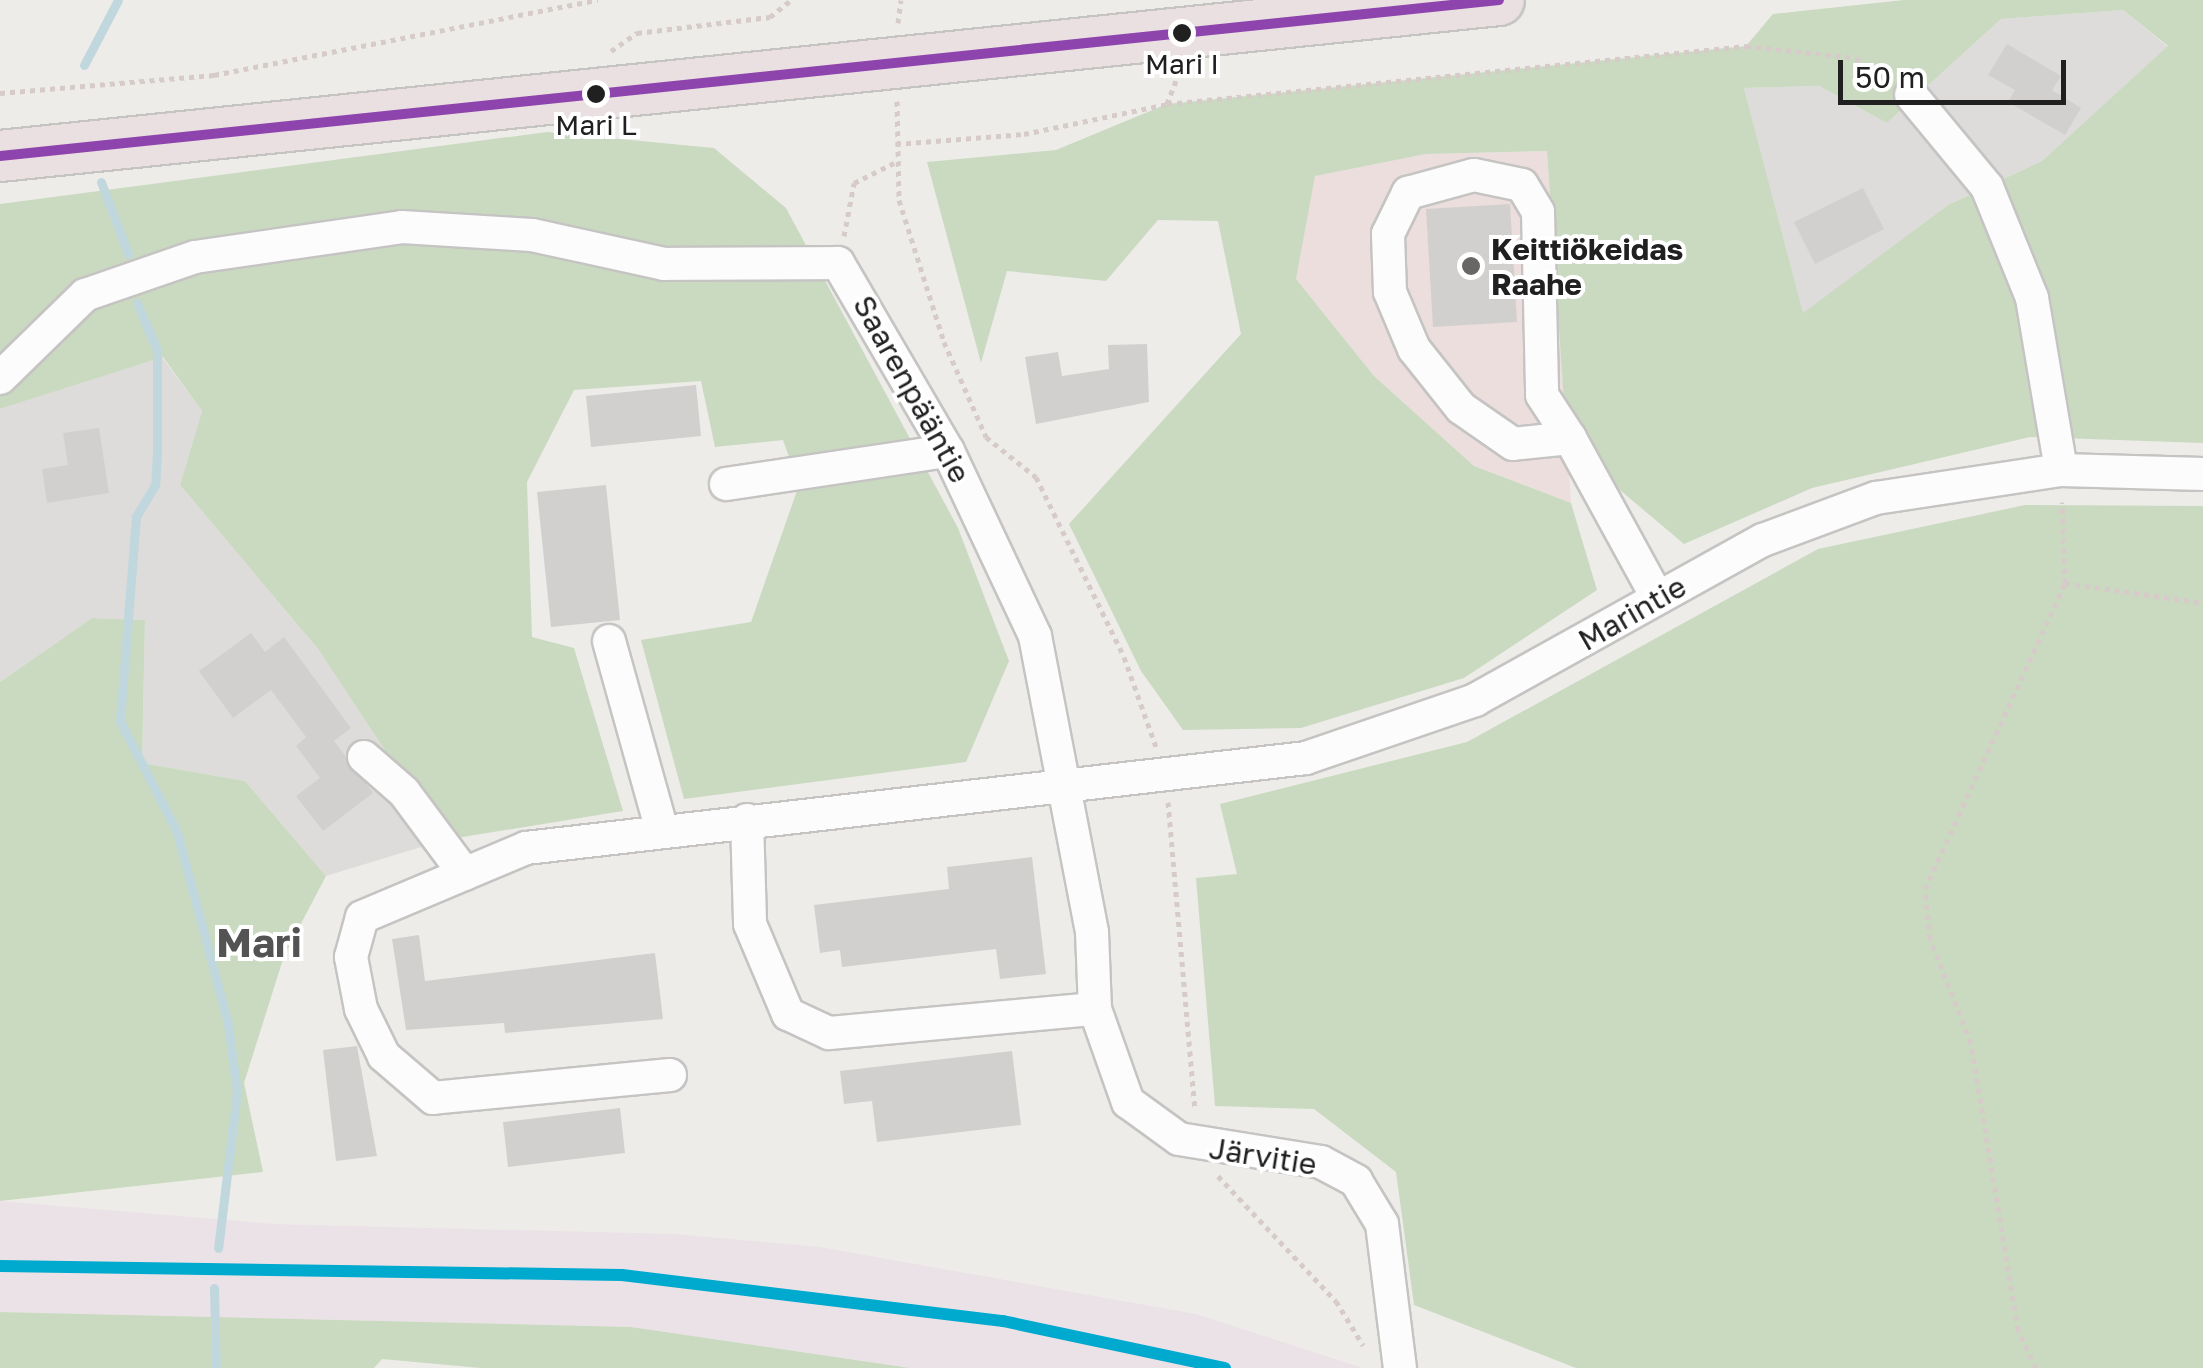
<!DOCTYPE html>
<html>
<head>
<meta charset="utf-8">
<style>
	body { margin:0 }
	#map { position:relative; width:2203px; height:1368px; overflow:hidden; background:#eeece9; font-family:"Golos Text",sans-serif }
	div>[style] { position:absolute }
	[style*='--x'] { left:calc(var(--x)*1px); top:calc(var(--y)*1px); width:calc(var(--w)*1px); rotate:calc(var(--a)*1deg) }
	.residential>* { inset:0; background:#dddcda }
	.commercial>* { inset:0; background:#ebdedc }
	.industrial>* { inset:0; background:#ebe2e7 }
	.forest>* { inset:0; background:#cadac1 }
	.stream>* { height:9px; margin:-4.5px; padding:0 4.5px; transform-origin:4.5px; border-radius:4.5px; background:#c0d7de }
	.building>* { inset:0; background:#d2d0ce }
	.path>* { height:5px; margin-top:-2.5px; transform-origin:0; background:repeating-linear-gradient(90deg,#d6cbc9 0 5px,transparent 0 10px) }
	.roads { filter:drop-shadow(2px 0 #c5c4c3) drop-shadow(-2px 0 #c5c4c3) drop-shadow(0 2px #c5c4c3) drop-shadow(0 -2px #c5c4c3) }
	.minor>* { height:32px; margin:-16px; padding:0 16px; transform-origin:16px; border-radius:16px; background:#fcfcfc }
	.highway>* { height:50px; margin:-25px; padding:0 25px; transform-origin:25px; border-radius:25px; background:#eae0e1 }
	.bus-1>* { height:10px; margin:-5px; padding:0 5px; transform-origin:5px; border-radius:5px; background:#8e44ad }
	.rail-1>* { height:12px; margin:-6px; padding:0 6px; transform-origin:6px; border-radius:6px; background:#00a9ce }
	.dots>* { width:28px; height:28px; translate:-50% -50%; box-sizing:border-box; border:5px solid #fff; border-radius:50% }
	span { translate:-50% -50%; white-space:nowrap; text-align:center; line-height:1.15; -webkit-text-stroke:8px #fff; paint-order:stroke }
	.bus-label { font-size:28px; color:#202020 }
	.poi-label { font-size:30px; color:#202020; font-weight:700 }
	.left { translate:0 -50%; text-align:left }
	.street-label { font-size:30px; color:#202020 }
	.district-label { font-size:40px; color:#535353; font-weight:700 }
	.scale { position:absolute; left:1838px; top:60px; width:228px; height:45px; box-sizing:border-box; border:5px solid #202020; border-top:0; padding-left:12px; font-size:30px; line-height:35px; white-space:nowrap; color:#202020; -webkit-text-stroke:8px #fff; paint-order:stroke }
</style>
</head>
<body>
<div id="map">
	<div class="residential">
		<i style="clip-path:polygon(2123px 10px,2168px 47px,2042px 161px,1948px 205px,1803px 314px,1744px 88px,1819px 86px,1887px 123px,2001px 19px)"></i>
		<i style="clip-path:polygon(162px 357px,202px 411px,180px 485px,318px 649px,444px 840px,326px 876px,245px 781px,142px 763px,145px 620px,92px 618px,0 682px,0 409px)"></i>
	</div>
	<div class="commercial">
		<i style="clip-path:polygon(1547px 151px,1571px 503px,1474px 466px,1374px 376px,1296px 279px,1314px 176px,1426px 154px)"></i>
	</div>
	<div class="industrial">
		<i style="clip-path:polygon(0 1201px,274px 1224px,674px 1234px,820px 1247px,1196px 1314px,1363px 1368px,910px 1368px,631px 1327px,0 1312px)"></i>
	</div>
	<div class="forest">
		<i style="clip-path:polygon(evenodd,1904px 0,2203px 0,2203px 443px,2030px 437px,1812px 488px,1684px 544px,1602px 475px,1564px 403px,1547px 151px,1426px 154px,1315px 176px,1296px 279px,1374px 376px,1474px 466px,1571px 503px,1597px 590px,1464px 678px,1301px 728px,1183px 730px,1141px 671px,1069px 524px,1241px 334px,1218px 221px,1158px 220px,1106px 281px,1007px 271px,981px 363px,927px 162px,1056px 150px,1167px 104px,1746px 46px,1773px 14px,1904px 0,2123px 10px,2168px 46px,2042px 161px,1948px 205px,1803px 313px,1744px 88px,1819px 86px,1887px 123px,2001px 19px,2123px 10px)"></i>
		<i style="clip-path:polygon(547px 132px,714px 148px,786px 208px,958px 528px,1009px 661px,966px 762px,684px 799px,641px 640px,751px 622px,799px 485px,783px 440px,715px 447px,701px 381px,574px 390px,527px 482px,532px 637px,574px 648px,623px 811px,444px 840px,318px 649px,180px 485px,202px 411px,163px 357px,0 409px,0 204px)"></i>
		<i style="clip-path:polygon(2025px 505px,2203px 506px,2203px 1368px,1576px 1368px,1414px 1305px,1396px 1172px,1314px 1109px,1215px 1106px,1196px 878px,1237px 874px,1220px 804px,1467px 742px,1818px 549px)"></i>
		<i style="clip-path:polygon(92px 618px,145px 620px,142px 763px,245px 781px,326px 876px,284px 956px,244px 1083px,263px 1172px,0 1201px,0 682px)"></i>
		<i style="clip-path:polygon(0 1312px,631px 1327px,910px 1368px,481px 1368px,382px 1359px,374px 1368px,0 1368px)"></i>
	</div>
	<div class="stream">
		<i style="--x:84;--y:65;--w:73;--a:-62.4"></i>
		<i style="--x:101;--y:182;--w:77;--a:69.4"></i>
		<i style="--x:137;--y:303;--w:51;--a:66.9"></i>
		<i style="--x:157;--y:350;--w:102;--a:90"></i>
		<i style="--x:157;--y:452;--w:33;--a:93"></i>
		<i style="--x:155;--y:485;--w:37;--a:121"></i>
		<i style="--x:136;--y:517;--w:205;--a:94.5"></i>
		<i style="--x:120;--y:721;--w:125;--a:62.8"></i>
		<i style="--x:177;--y:832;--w:199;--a:75.1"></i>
		<i style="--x:228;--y:1024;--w:69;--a:82.5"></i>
		<i style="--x:237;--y:1092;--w:157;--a:96.9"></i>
		<i style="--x:214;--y:1288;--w:80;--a:88.6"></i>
	</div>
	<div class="building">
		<i style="clip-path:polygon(2007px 44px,2061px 76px,2052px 90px,2081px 108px,2065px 135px,2008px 102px,2015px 90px,1988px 75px)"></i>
		<i style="clip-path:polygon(1863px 188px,1884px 229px,1815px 264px,1794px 222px)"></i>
		<i style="clip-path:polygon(1510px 204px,1517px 322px,1433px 327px,1426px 209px)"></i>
		<i style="clip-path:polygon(1147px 344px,1149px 402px,1036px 424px,1025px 357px,1058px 352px,1062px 376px,1109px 369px,1108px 345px)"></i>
		<i style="clip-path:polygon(696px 385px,701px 436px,591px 447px,586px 396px)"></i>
		<i style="clip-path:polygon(99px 428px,109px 493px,47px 503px,42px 469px,68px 465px,63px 433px)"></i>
		<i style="clip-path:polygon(606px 485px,620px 620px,551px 627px,537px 492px)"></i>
		<i style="clip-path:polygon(251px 633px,265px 652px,284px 637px,351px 728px,334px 741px,373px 793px,323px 831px,296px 796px,320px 778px,296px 746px,306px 737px,271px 690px,233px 718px,199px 671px)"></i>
		<i style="clip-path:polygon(1032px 857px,1046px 974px,1000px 979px,996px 949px,842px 967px,840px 950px,820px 953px,814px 905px,949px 889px,947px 867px)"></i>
		<i style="clip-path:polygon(419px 935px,425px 981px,655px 953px,663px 1019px,505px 1033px,504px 1023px,406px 1030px,392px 939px)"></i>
		<i style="clip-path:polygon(357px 1046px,377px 1156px,336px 1161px,323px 1050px)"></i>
		<i style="clip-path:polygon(1012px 1051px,1021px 1125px,877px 1142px,872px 1101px,844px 1104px,840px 1071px)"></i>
		<i style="clip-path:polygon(620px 1108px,625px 1153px,508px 1167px,503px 1122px)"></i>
	</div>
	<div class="path">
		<i style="--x:898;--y:23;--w:23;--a:-83"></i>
		<i style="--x:611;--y:51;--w:32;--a:-35"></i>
		<i style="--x:637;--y:33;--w:134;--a:-6.9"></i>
		<i style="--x:770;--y:17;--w:27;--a:-39"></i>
		<i style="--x:0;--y:93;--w:215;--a:-4.8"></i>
		<i style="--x:214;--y:75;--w:391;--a:-11.1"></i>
		<i style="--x:897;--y:101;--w:99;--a:88.8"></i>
		<i style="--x:899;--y:200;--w:149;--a:72.4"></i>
		<i style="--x:944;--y:342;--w:104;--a:66.1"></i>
		<i style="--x:986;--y:437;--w:64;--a:38.7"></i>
		<i style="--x:1036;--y:477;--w:200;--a:63.9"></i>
		<i style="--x:1124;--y:657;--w:96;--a:70.4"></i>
		<i style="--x:1167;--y:104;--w:582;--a:-5.72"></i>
		<i style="--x:1746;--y:46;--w:111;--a:6.2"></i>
		<i style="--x:1856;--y:58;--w:38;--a:33"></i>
		<i style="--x:896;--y:144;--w:128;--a:-4.5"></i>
		<i style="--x:1024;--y:134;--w:146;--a:-11.8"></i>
		<i style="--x:1167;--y:104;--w:33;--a:-69"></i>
		<i style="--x:844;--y:236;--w:54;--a:-79.3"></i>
		<i style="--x:854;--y:183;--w:47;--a:-26.6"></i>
		<i style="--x:2065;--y:583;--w:139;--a:8.2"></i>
		<i style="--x:1168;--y:802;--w:308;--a:85"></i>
		<i style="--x:1218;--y:1176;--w:172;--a:46.7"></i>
		<i style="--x:1336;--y:1301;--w:52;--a:58.5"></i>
		<i style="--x:2036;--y:1368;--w:42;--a:-115.3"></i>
		<i style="--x:2018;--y:1330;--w:291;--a:-99.3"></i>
		<i style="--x:1971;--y:1043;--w:112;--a:-111.5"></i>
		<i style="--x:1930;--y:939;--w:50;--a:-95.7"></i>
		<i style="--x:1925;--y:889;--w:337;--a:-65.4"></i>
		<i style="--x:2065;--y:583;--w:81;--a:-92.1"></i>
	</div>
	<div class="roads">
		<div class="minor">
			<i style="--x:1911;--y:95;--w:119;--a:50.4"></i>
			<i style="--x:1987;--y:187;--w:120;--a:67.9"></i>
			<i style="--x:2032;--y:298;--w:174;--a:80.4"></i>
			<i style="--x:0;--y:378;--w:119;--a:-44.3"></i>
			<i style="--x:85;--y:295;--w:116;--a:-19.1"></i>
			<i style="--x:195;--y:257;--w:209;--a:-8.2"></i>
			<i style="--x:402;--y:227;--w:130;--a:3.5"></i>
			<i style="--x:532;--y:235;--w:135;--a:12.4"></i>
			<i style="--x:664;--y:264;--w:174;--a:-0.3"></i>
			<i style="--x:838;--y:263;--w:218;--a:59.7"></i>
			<i style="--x:948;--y:451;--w:204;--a:64.8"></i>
			<i style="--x:1035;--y:636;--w:301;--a:79.1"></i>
			<i style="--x:1092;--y:932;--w:77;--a:87.8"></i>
			<i style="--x:1095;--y:1009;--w:99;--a:70.5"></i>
			<i style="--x:1128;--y:1102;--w:63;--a:36"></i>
			<i style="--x:1179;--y:1139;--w:144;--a:9.2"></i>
			<i style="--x:1321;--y:1162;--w:40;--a:28"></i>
			<i style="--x:1356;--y:1181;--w:50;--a:58.8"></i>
			<i style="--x:1382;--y:1224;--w:145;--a:82.9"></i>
			<i style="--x:1570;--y:438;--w:57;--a:174"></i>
			<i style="--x:1513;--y:444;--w:63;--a:-145.3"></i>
			<i style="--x:1461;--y:408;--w:75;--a:-128.5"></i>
			<i style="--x:1414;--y:349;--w:62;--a:-112.8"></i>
			<i style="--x:1390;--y:292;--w:58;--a:-92"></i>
			<i style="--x:1388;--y:234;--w:46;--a:-64"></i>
			<i style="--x:1408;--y:193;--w:68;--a:-15.3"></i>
			<i style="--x:1474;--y:175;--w:49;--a:11.8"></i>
			<i style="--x:1522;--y:185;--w:31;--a:59"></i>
			<i style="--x:1538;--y:212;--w:183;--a:88.7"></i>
			<i style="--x:1542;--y:395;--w:51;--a:56.9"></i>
			<i style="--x:1570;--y:438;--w:181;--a:61.3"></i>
			<i style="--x:726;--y:484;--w:224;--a:-8.5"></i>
			<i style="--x:609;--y:641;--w:197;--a:74.4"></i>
			<i style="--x:364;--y:757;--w:53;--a:41.2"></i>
			<i style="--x:404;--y:792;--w:102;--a:53.4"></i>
			<i style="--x:747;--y:820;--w:104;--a:88.3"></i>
			<i style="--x:750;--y:924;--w:98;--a:67.1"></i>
			<i style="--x:788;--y:1014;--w:45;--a:24.9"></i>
			<i style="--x:829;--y:1033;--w:267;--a:-5.2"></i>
			<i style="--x:670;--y:1075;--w:238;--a:174.5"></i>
			<i style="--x:433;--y:1098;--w:65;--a:-139.4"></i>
			<i style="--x:384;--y:1056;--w:52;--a:-116.1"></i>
			<i style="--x:361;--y:1009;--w:53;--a:-100.9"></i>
			<i style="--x:351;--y:957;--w:41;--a:-74.6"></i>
			<i style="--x:362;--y:917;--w:178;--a:-22.8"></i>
			<i style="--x:526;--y:848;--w:785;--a:-6.58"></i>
			<i style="--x:1306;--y:758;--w:179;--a:-18.9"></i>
			<i style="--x:1475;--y:700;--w:329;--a:-29.1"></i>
			<i style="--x:1763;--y:540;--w:121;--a:-20.4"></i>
			<i style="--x:1876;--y:498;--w:187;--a:-8.6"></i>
			<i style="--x:2061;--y:470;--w:142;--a:1.6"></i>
		</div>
		<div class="highway">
			<i style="--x:0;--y:156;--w:1507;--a:-5.94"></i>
		</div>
	</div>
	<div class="bus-1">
		<i style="--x:0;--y:156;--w:1507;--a:-5.94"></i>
	</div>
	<div class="rail-1">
		<i style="--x:0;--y:1266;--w:622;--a:0.83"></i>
		<i style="--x:622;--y:1275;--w:384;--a:6.9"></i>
		<i style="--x:1003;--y:1321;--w:227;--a:12"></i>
	</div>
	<div class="dots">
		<i style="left:1182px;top:33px;background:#202020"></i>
		<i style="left:596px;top:94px;background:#202020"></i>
		<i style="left:1471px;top:266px;background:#686766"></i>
	</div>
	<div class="bus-label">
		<span style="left:1182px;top:64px">Mari I</span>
		<span style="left:596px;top:125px">Mari L</span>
	</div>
	<div class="poi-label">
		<span class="left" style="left:1491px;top:266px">Keittiökeidas<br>Raahe</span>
	</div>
	<div class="street-label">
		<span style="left:912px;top:389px;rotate:61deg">Saarenpääntie</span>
		<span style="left:1632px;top:613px;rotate:-30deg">Marintie</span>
		<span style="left:1263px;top:1156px;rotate:9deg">Järvitie</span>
	</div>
	<div class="district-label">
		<span style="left:259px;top:942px">Mari</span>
	</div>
	<div class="scale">50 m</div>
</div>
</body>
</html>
